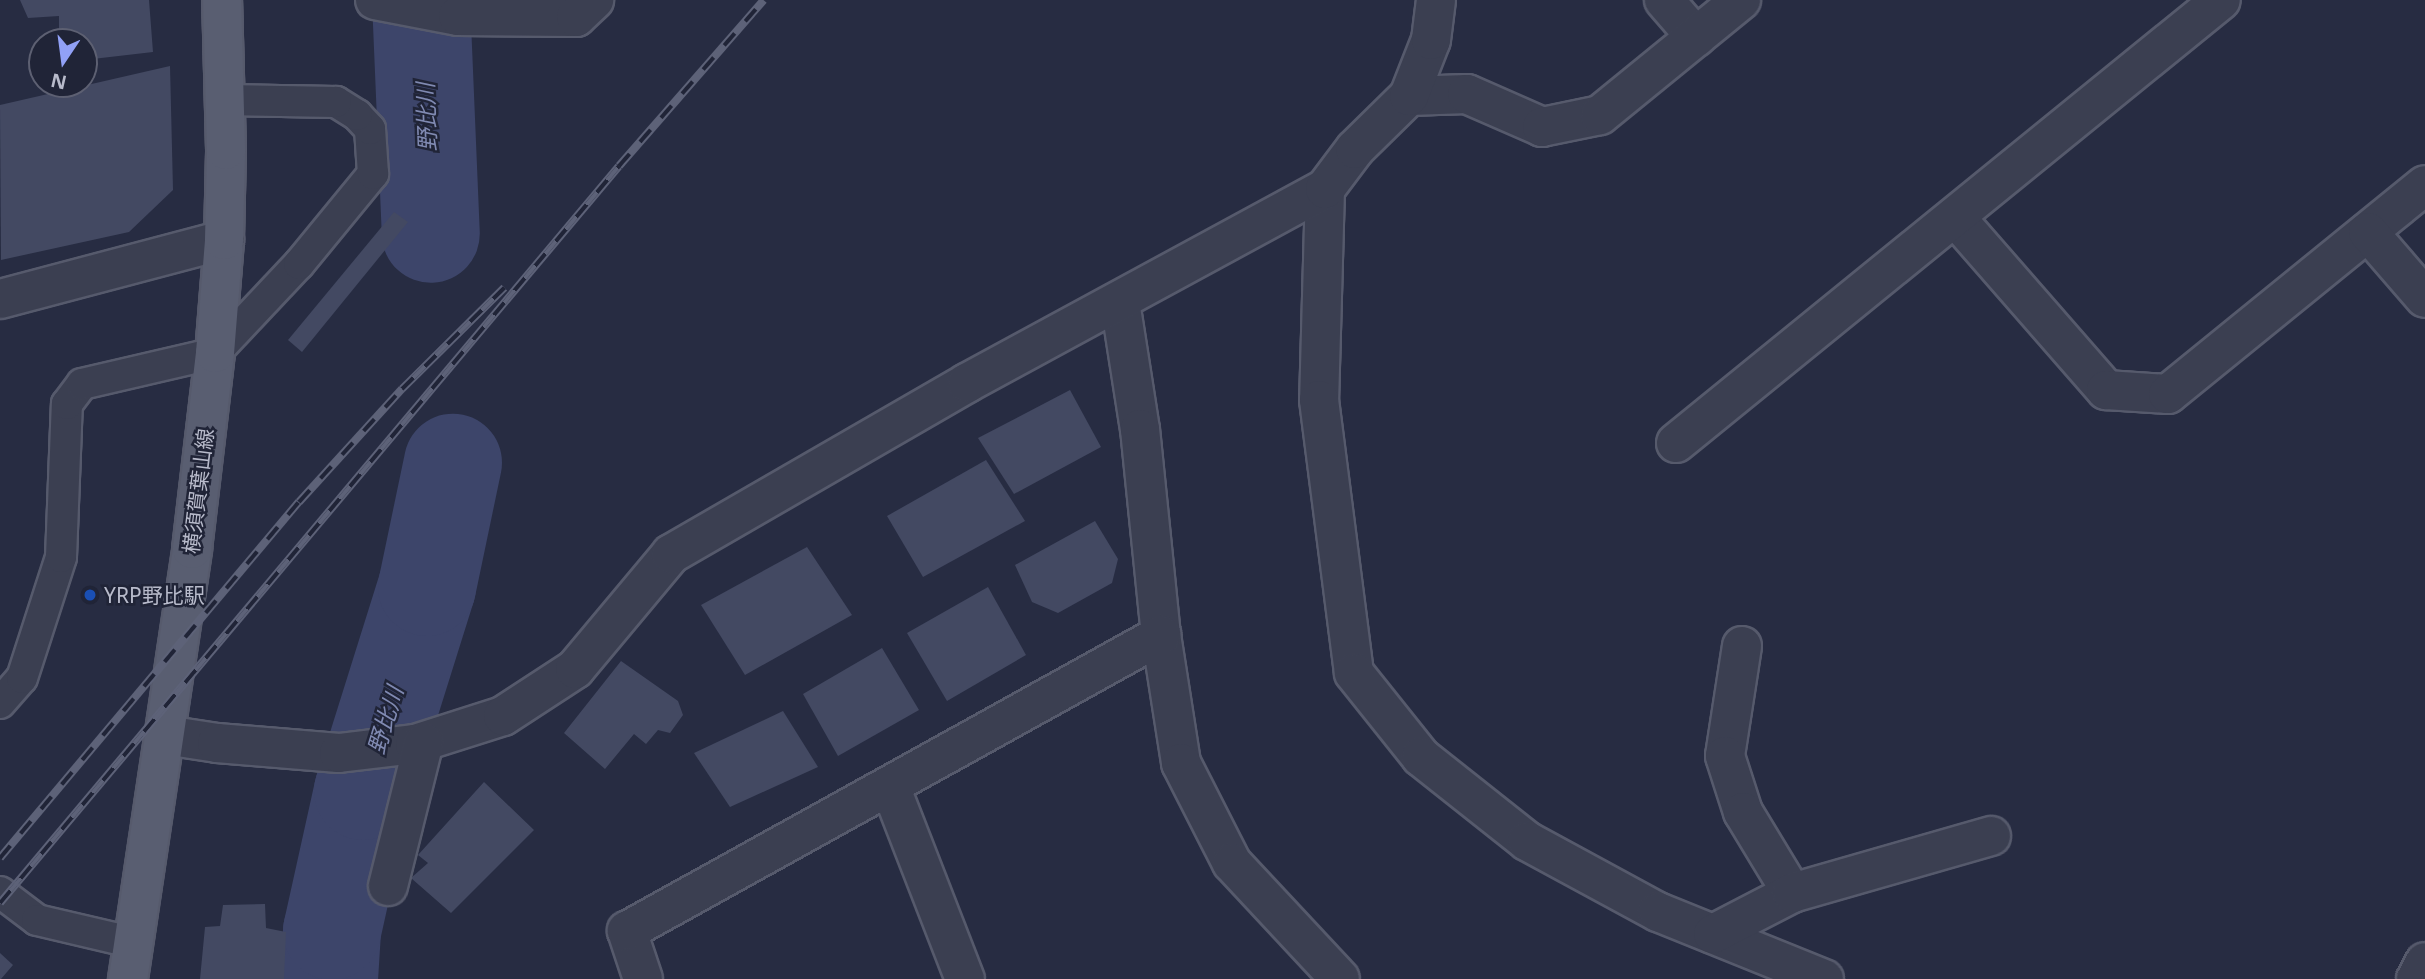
<!DOCTYPE html>
<html>
<head>
<meta charset="utf-8">
<style>
	body { margin:0 }
	#map { position:relative; width:2425px; height:979px; overflow:hidden; background:#272c42; font-family:"Noto Sans","Noto Sans JP",sans-serif }
	div>[style] { position:absolute }
	[style*='--x'] { left:calc(var(--x)*1px); top:calc(var(--y)*1px); width:calc(var(--w)*1px); rotate:calc(var(--a)*1deg) }
	.river>* { height:98px; margin:-49px; padding:0 49px; transform-origin:49px; border-radius:49px; background:#3d456a }
	.building>* { inset:0; background:#434962 }
	.roads { filter:drop-shadow(2px 0 #565a6c) drop-shadow(-2px 0 #565a6c) drop-shadow(0 2px #565a6c) drop-shadow(0 -2px #565a6c) }
	.lane>* { height:30px; margin:-15px; padding:0 15px; transform-origin:15px; border-radius:15px; background:#3b3f51 }
	.street>* { height:38px; margin:-19px; padding:0 19px; transform-origin:19px; border-radius:19px; background:#3b3f51 }
	.primary>* { height:38px; margin:-19px; padding:0 19px; transform-origin:19px; border-radius:19px; background:#595e71 }
	.rail>* { height:8px; margin-top:-4px; transform-origin:0; background:repeating-linear-gradient(90deg,#202437 0 16px,#5d6278 0 32px); box-sizing:border-box; border-block:2px solid #5d6278 }
	.dots>* { width:19px; height:19px; translate:-50% -50%; box-sizing:border-box; border:4px solid #202437; border-radius:50% }
	span { translate:-50% -50%; white-space:nowrap; text-align:center; line-height:1.15; -webkit-text-stroke:5px #202437; paint-order:stroke }
	.street-label { font-size:21px; color:#b8bbcb }
	.poi-label { font-size:21px; color:#b8bbcb }
	.left { translate:0 -50%; text-align:left }
	.water-label { font-size:23px; color:#808ab2; font-style:italic }
	.north { position:absolute; left:28px; top:28px; width:70px; height:70px; box-sizing:border-box; background:#202437; border:2px solid #5d6072; border-radius:50%; rotate:193deg; font-size:19px; font-weight:700; line-height:28px; text-align:center; color:#b8bbcb }
	.north::after { content:''; display:block; margin:auto; width:24px; height:32px; background:#91a1f7; clip-path:polygon(50% 0,100% 100%,50% 72%,0 100%) }
</style>
</head>
<body>
<div id="map">
	<div class="river">
		<i style="--x:421;--y:0;--w:234;--a:87.6"></i>
		<i style="--x:329;--y:979;--w:48;--a:-86.4"></i>
		<i style="--x:332;--y:931;--w:143;--a:-77.5"></i>
		<i style="--x:363;--y:791;--w:214;--a:-72.6"></i>
		<i style="--x:427;--y:587;--w:127;--a:-78.2"></i>
	</div>
	<div class="building">
		<i style="clip-path:polygon(20px 0,149px 0,153px 52px,84px 60px,84px 42px,59px 42px,59px 16px,28px 18px)"></i>
		<i style="clip-path:polygon(170px 66px,173px 190px,129px 232px,1px 260px,0 105px)"></i>
		<i style="clip-path:polygon(394px 212px,408px 222px,302px 352px,288px 340px)"></i>
		<i style="clip-path:polygon(1070px 390px,1101px 447px,1014px 494px,978px 438px)"></i>
		<i style="clip-path:polygon(986px 460px,1025px 521px,923px 577px,887px 516px)"></i>
		<i style="clip-path:polygon(1095px 521px,1118px 559px,1112px 583px,1058px 613px,1032px 602px,1015px 565px)"></i>
		<i style="clip-path:polygon(807px 547px,852px 615px,745px 675px,701px 605px)"></i>
		<i style="clip-path:polygon(988px 587px,1026px 655px,947px 701px,907px 633px)"></i>
		<i style="clip-path:polygon(882px 648px,919px 710px,838px 756px,803px 694px)"></i>
		<i style="clip-path:polygon(621px 661px,678px 701px,683px 715px,670px 733px,658px 730px,646px 744px,634px 734px,605px 769px,564px 733px)"></i>
		<i style="clip-path:polygon(783px 711px,818px 767px,730px 807px,694px 753px)"></i>
		<i style="clip-path:polygon(484px 782px,534px 830px,451px 913px,411px 878px,428px 863px,418px 855px)"></i>
		<i style="clip-path:polygon(265px 904px,266px 928px,286px 932px,284px 979px,200px 979px,205px 927px,220px 926px,223px 905px)"></i>
		<i style="clip-path:polygon(0 953px,13px 965px,1px 979px,0 979px)"></i>
	</div>
	<div class="roads">
		<div class="lane">
			<i style="--x:0;--y:703;--w:33;--a:-49"></i>
			<i style="--x:22;--y:678;--w:127;--a:-72.1"></i>
			<i style="--x:61;--y:557;--w:153;--a:-87.8"></i>
			<i style="--x:67;--y:404;--w:25;--a:-53"></i>
			<i style="--x:82;--y:384;--w:137;--a:-13.1"></i>
			<i style="--x:215;--y:353;--w:122;--a:-46.7"></i>
			<i style="--x:299;--y:264;--w:117;--a:-50.6"></i>
			<i style="--x:373;--y:174;--w:45;--a:-93.8"></i>
			<i style="--x:370;--y:129;--w:19;--a:-133"></i>
			<i style="--x:357;--y:115;--w:25;--a:-148"></i>
			<i style="--x:336;--y:102;--w:111;--a:-179"></i>
			<i style="--x:0;--y:892;--w:46;--a:37.1"></i>
			<i style="--x:37;--y:920;--w:97;--a:13.2"></i>
		</div>
		<div class="street">
			<i style="--x:375;--y:0;--w:85;--a:10.9"></i>
			<i style="--x:458;--y:16;--w:118;--a:0.5"></i>
			<i style="--x:576;--y:17;--w:25;--a:-43"></i>
			<i style="--x:1664;--y:0;--w:49;--a:49.1"></i>
			<i style="--x:1409;--y:96;--w:58;--a:-2"></i>
			<i style="--x:1467;--y:94;--w:82;--a:23.7"></i>
			<i style="--x:1542;--y:127;--w:59;--a:-11.7"></i>
			<i style="--x:1600;--y:115;--w:182;--a:-39.2"></i>
			<i style="--x:1325;--y:189;--w:211;--a:91.6"></i>
			<i style="--x:1319;--y:400;--w:275;--a:82.7"></i>
			<i style="--x:1354;--y:673;--w:107;--a:51.4"></i>
			<i style="--x:1421;--y:757;--w:135;--a:38.4"></i>
			<i style="--x:1527;--y:841;--w:149;--a:28.5"></i>
			<i style="--x:1658;--y:912;--w:179;--a:22"></i>
			<i style="--x:1955;--y:217;--w:230;--a:48.9"></i>
			<i style="--x:2106;--y:390;--w:62;--a:3.7"></i>
			<i style="--x:2168;--y:394;--w:331;--a:-39.1"></i>
			<i style="--x:2368;--y:232;--w:87;--a:49.2"></i>
			<i style="--x:0;--y:299;--w:232;--a:-14.8"></i>
			<i style="--x:1120;--y:302;--w:129;--a:81.1"></i>
			<i style="--x:1140;--y:429;--w:207;--a:84.2"></i>
			<i style="--x:1161;--y:635;--w:130;--a:81.1"></i>
			<i style="--x:1181;--y:763;--w:112;--a:63"></i>
			<i style="--x:1232;--y:863;--w:158;--a:47"></i>
			<i style="--x:1676;--y:443;--w:702;--a:-39.11"></i>
			<i style="--x:1742;--y:646;--w:111;--a:98.8"></i>
			<i style="--x:1725;--y:756;--w:59;--a:72.2"></i>
			<i style="--x:1743;--y:812;--w:95;--a:58.8"></i>
			<i style="--x:165;--y:735;--w:53;--a:8.7"></i>
			<i style="--x:217;--y:743;--w:122;--a:4.7"></i>
			<i style="--x:339;--y:753;--w:77;--a:-6.8"></i>
			<i style="--x:415;--y:744;--w:92;--a:-17.7"></i>
			<i style="--x:503;--y:716;--w:86;--a:-33.1"></i>
			<i style="--x:575;--y:669;--w:150;--a:-50.1"></i>
			<i style="--x:671;--y:554;--w:342;--a:-30"></i>
			<i style="--x:967;--y:383;--w:407;--a:-28.5"></i>
			<i style="--x:1325;--y:189;--w:50;--a:-53.1"></i>
			<i style="--x:1355;--y:149;--w:76;--a:-44.5"></i>
			<i style="--x:1409;--y:96;--w:60;--a:-68.6"></i>
			<i style="--x:1431;--y:40;--w:40;--a:-82.9"></i>
			<i style="--x:890;--y:786;--w:207;--a:68.8"></i>
			<i style="--x:388;--y:886;--w:148;--a:-76"></i>
			<i style="--x:1713;--y:934;--w:89;--a:-27.4"></i>
			<i style="--x:1792;--y:893;--w:207;--a:-16"></i>
			<i style="--x:643;--y:979;--w:51;--a:-108.4"></i>
			<i style="--x:627;--y:931;--w:611;--a:-29"></i>
			<i style="--x:2416;--y:979;--w:19;--a:-62"></i>
		</div>
		<div class="primary">
			<i style="--x:128;--y:979;--w:435;--a:-81.5"></i>
			<i style="--x:192;--y:549;--w:197;--a:-83.3"></i>
			<i style="--x:215;--y:353;--w:113;--a:-85.4"></i>
			<i style="--x:224;--y:240;--w:90;--a:-88.7"></i>
			<i style="--x:226;--y:150;--w:150;--a:-91.5"></i>
		</div>
	</div>
	<div class="rail">
		<i style="--x:0;--y:858;--w:465;--a:-50"></i>
		<i style="--x:299;--y:502;--w:153;--a:-47.7"></i>
		<i style="--x:402;--y:389;--w:144;--a:-44.7"></i>
		<i style="--x:0;--y:903;--w:962;--a:-49.97"></i>
		<i style="--x:619;--y:166;--w:220;--a:-48.9"></i>
	</div>
	<div class="dots">
		<i style="left:90px;top:595px;background:#1a4fb4"></i>
	</div>
	<div class="street-label">
		<span style="left:198px;top:491px;rotate:-83deg">横須賀葉山線</span>
	</div>
	<div class="poi-label">
		<span class="left" style="left:104px;top:595px">YRP野比駅</span>
	</div>
	<div class="water-label">
		<span style="left:426px;top:117px;rotate:-92deg">野比川</span>
		<span style="left:385px;top:720px;rotate:-73deg">野比川</span>
	</div>
	<div class="north">N</div>
</div>
</body>
</html>
